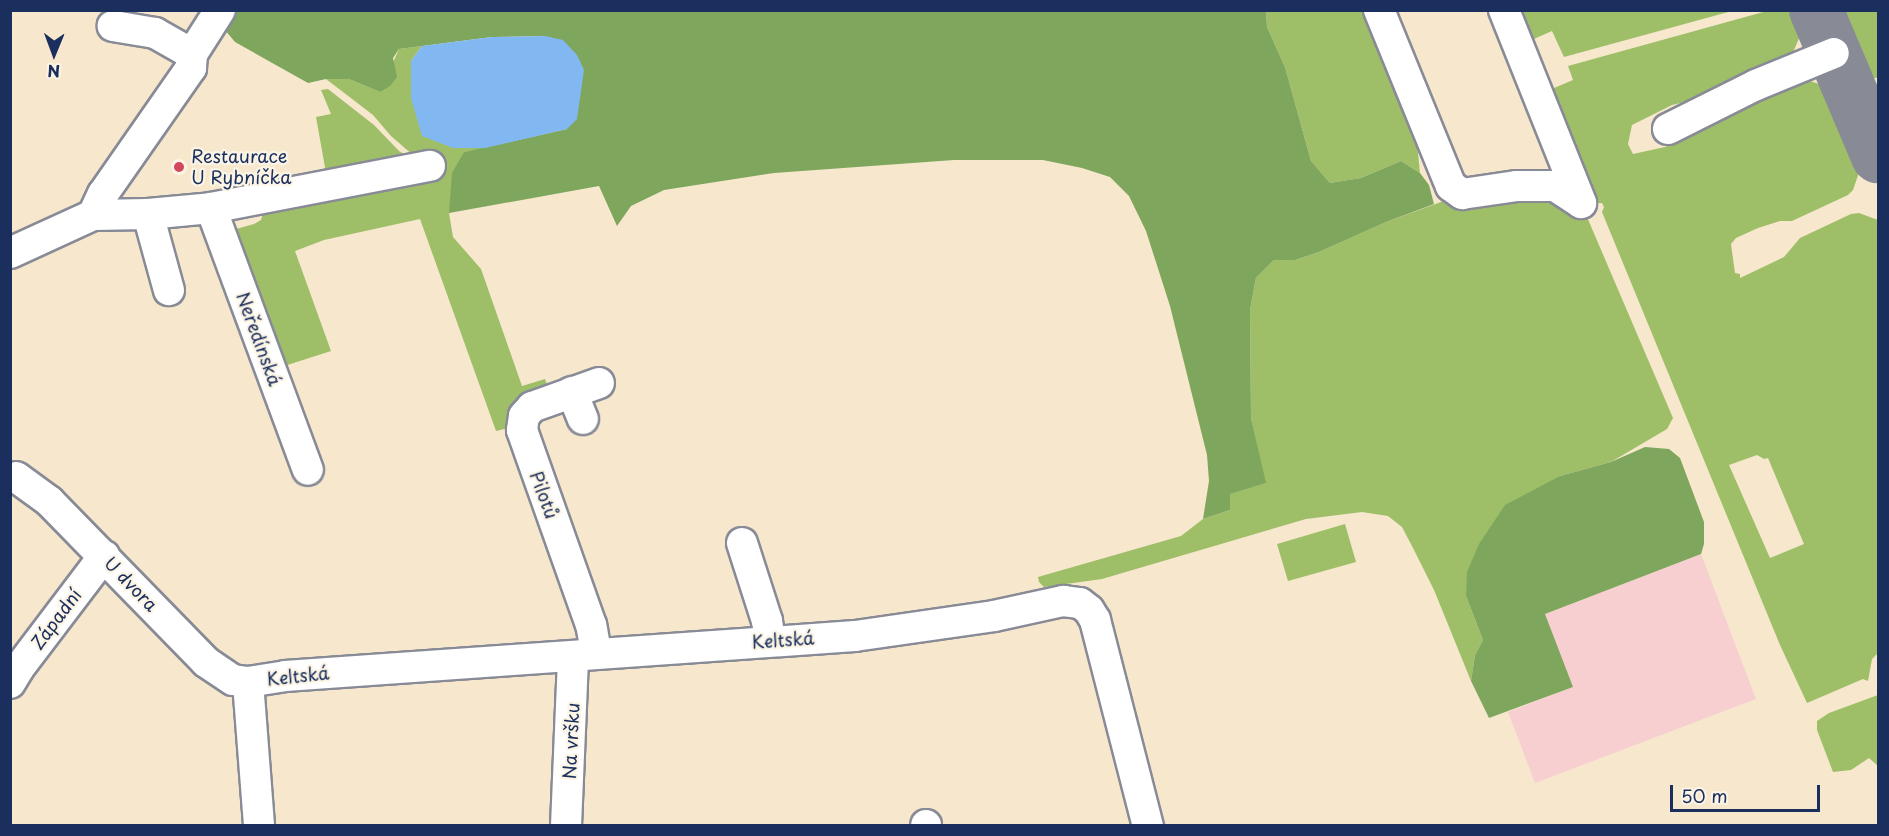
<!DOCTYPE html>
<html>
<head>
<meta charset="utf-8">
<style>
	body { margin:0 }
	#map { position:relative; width:1889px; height:836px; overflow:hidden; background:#f6e7cd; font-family:"Playpen Sans",sans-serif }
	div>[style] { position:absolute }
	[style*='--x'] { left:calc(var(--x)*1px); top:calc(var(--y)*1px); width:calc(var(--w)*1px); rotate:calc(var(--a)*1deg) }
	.built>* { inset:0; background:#f7cfd1 }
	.green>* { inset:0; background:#9ebf68 }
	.forest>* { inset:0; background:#7ea65c }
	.water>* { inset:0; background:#82b8f1 }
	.taxiway>* { height:54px; margin:-27px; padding:0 27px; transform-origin:27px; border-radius:27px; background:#888b96 }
	.roads { filter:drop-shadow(2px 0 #888b96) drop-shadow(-2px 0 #888b96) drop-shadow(0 2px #888b96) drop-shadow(0 -2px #888b96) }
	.minor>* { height:30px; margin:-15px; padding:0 15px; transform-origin:15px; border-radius:15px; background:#fff }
	.dots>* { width:16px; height:16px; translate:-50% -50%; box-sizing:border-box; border:3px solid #fcf5e5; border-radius:50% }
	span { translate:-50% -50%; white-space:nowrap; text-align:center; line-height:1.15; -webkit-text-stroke:4.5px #fcf5e5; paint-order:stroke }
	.poi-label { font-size:18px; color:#1b2f5e }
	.left { translate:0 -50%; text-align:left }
	.street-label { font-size:18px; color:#1b2f5e }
	.frame { position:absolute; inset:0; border:12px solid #1b2f5e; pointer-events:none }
	.north { position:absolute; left:24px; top:24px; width:60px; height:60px; -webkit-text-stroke:4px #fcf5e5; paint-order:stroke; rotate:181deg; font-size:16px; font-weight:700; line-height:24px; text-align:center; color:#1b2f5e }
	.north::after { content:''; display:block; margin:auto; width:21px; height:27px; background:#1b2f5e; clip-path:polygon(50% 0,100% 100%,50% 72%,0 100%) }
	.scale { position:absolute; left:1670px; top:785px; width:150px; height:27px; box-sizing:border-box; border:3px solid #1b2f5e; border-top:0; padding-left:8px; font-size:18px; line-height:21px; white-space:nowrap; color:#1b2f5e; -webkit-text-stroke:4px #fcf5e5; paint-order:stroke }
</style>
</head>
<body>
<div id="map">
	<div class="built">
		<i style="clip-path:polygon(1701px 554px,1756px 699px,1535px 783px,1508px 712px,1572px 687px,1545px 614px)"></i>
	</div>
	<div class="green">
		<i style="clip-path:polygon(1266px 11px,1366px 11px,1417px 143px,1420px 173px,1401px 161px,1361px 178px,1330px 183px,1311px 161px,1285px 67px,1267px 27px)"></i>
		<i style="clip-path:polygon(1514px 11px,1732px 11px,1564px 57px,1552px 31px,1527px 42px)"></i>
		<i style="clip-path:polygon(evenodd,1767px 11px,1804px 11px,1807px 19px,1792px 55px,1702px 98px,1672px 105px,1632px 125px,1628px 144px,1633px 154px,1665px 147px,1687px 136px,1700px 123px,1804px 79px,1828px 87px,1841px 96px,1866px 152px,1853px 190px,1848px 195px,1792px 221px,1780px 221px,1758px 228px,1736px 238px,1731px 244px,1735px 273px,1740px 274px,1740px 278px,1784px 257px,1800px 238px,1851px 214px,1859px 213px,1878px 220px,1878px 653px,1872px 659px,1868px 681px,1863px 679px,1807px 703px,1780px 645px,1602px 212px,1604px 207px,1602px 203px,1597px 203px,1587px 182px,1547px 91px,1573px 80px,1568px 66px,1767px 11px,1757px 455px,1764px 459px,1768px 458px,1804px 544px,1770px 558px,1729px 465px,1757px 455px)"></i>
		<i style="clip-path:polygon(1827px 11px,1878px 11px,1878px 78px,1855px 77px)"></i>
		<i style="clip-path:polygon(422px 46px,411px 61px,411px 98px,453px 148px,485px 148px,464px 152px,449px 213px,453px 237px,481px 269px,522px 386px,545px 379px,550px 393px,516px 426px,496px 431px,420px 219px,324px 240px,295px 251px,331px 351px,275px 369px,229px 231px,254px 224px,261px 220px,265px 206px,326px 173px,316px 117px,331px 114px,321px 90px,328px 89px,374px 125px,399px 151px,429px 169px,391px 136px,373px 115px,326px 79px,349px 79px,380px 92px,399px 49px)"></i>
		<i style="clip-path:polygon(1463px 194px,1581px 203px,1673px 418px,1667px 429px,1611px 462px,1560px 476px,1466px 596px,1483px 640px,1475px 655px,1471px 681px,1434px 590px,1413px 548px,1402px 527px,1388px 516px,1362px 512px,1306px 519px,1102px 579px,1044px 587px,1039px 582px,1038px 577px,1181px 536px,1203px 519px,1230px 510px,1229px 494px,1265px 483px,1251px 418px,1250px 310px,1256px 278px,1274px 260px,1295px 260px,1319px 252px,1386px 222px)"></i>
		<i style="clip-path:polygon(1345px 524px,1356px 562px,1288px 581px,1277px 544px)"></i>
		<i style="clip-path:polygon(1878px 695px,1878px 766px,1869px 758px,1851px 770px,1833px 772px,1817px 730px,1817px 721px,1829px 713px)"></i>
	</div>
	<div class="forest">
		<i style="clip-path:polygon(236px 10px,1266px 11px,1267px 27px,1285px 67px,1311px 161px,1330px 183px,1361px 178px,1401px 161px,1420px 173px,1429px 185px,1434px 204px,1386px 222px,1319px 252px,1295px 260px,1274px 260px,1256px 278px,1250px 310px,1251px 418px,1266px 483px,1230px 494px,1230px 510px,1203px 519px,1209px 481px,1207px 455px,1170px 306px,1146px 231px,1129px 196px,1110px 177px,1082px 168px,1043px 160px,954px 160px,774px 173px,664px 190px,631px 206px,617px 226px,599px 186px,449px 213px,452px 173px,464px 152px,567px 129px,545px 36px,492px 37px,399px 49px,393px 58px,397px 77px,390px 86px,380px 92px,349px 79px,326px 79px,308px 83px,235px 42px,225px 30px)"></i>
		<i style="clip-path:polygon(1645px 447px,1669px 449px,1680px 458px,1704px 522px,1704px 544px,1701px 554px,1545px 614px,1573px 687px,1489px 718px,1471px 681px,1475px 655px,1483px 640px,1466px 596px,1467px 572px,1479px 544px,1505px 505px,1560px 476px,1611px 462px)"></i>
	</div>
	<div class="water">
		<i style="clip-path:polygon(545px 36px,563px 40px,577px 55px,584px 70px,577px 119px,567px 129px,485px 148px,453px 148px,422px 136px,411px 98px,411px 61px,422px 46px,492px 37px)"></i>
	</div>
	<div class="taxiway">
		<i style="--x:1816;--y:10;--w:159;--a:67"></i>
	</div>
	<div class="roads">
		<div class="minor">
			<i style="--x:1379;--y:10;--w:190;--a:67.8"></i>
			<i style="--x:1451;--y:186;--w:14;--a:36"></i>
			<i style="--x:1462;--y:194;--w:56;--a:-8.3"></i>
			<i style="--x:1517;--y:186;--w:38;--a:0"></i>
			<i style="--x:1555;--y:186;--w:31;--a:33"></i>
			<i style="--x:1504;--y:10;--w:208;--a:68.2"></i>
			<i style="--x:192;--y:54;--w:52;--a:-57.5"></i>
			<i style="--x:1668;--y:129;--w:98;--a:-26.6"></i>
			<i style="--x:1756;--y:85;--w:84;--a:-22.3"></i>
			<i style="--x:211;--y:208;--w:279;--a:69.7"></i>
			<i style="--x:148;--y:214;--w:79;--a:74.6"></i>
			<i style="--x:93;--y:215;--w:55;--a:-1"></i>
			<i style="--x:148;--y:214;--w:63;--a:-5.4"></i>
			<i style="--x:211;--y:208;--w:223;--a:-10.9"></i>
			<i style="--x:10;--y:253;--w:91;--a:-24.6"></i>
			<i style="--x:93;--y:215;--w:23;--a:-65"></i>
			<i style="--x:103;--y:194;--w:154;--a:-55.1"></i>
			<i style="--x:191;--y:68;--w:14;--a:-86"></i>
			<i style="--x:192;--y:54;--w:43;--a:-150.4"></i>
			<i style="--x:155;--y:33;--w:43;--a:-170.5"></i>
			<i style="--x:572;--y:392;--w:29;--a:68"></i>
			<i style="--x:16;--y:477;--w:41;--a:36"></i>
			<i style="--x:49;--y:501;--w:225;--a:45.7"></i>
			<i style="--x:206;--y:662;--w:32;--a:34"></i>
			<i style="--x:233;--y:680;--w:15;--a:8"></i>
			<i style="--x:248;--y:682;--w:37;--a:-9"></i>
			<i style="--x:285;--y:676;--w:571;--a:-4.01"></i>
			<i style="--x:855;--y:636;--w:140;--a:-8.2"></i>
			<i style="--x:994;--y:616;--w:71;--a:-12.3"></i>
			<i style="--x:1063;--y:601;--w:17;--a:7"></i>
			<i style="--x:1080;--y:603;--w:11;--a:38"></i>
			<i style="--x:1089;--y:610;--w:12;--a:59"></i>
			<i style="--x:1095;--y:620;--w:213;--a:75.6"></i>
			<i style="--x:742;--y:543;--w:82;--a:72.2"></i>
			<i style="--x:767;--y:621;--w:20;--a:81"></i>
			<i style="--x:596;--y:652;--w:27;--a:-100"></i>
			<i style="--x:591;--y:625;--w:207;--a:-109.5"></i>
			<i style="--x:522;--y:430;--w:14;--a:-82"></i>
			<i style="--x:524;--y:416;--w:12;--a:-48"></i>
			<i style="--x:532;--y:407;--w:71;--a:-19.7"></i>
			<i style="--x:248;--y:682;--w:144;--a:85.6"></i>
			<i style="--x:10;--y:683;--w:17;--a:-59"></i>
			<i style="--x:19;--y:668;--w:141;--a:-52.8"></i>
			<i style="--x:926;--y:825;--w:1;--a:90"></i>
			<i style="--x:566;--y:826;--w:169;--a:-87.6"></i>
		</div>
	</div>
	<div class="dots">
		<i style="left:179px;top:167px;background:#d1495b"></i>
	</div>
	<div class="poi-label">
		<span class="left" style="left:191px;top:167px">Restaurace<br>U Rybníčka</span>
	</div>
	<div class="street-label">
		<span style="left:259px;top:339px;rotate:70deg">Neředínská</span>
		<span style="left:544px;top:495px;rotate:70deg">Pilotů</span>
		<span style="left:131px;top:584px;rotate:46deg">U dvora</span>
		<span style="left:56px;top:619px;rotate:-53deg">Západní</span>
		<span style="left:783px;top:640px;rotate:-4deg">Keltská</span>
		<span style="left:298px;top:676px;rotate:-6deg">Keltská</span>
		<span style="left:571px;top:741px;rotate:-87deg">Na vršku</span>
	</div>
	<div class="frame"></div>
	<div class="north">N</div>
	<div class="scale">50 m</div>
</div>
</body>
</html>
